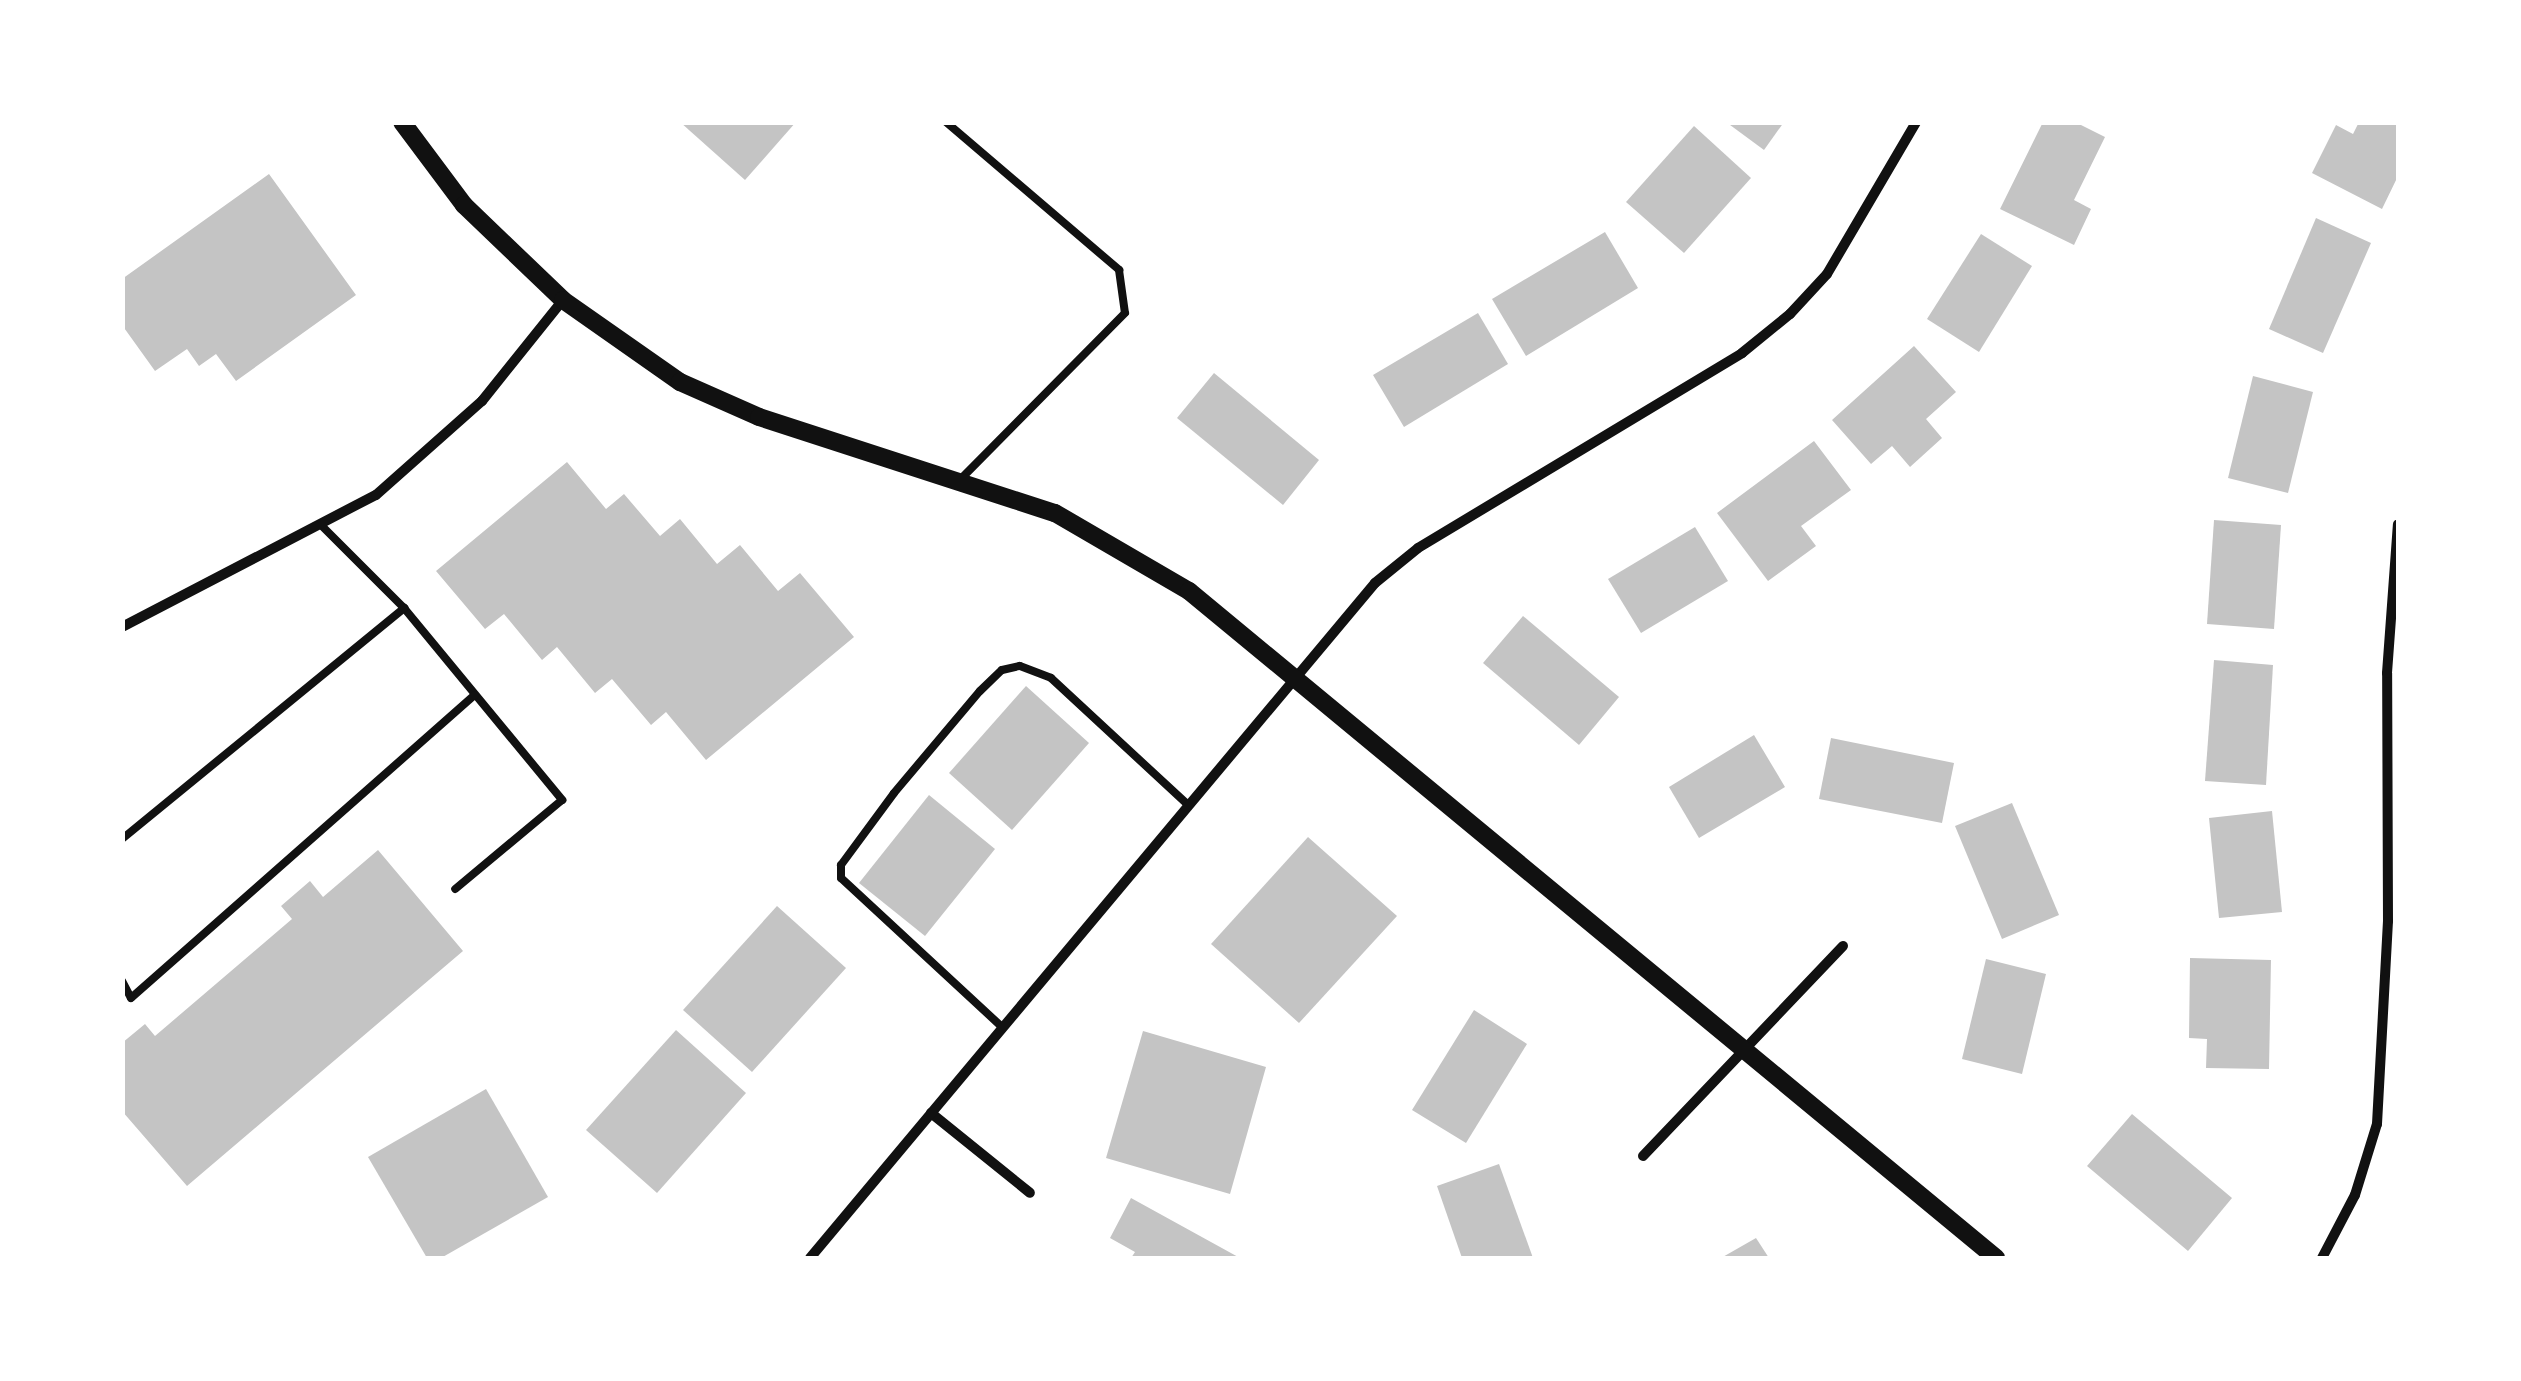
<!DOCTYPE html>
<html>
<head>
<meta charset="utf-8">
<style>
	body { margin:0 }
	#map { position:relative; width:2521px; height:1381px; overflow:hidden; background:#fff; font-family:"Public Sans",sans-serif }
	div>[style] { position:absolute }
	[style*='--x'] { left:calc(var(--x)*1px); top:calc(var(--y)*1px); width:calc(var(--w)*1px); rotate:calc(var(--a)*1deg) }
	.building>* { inset:0; background:#c4c4c4 }
	.service>* { height:8px; margin:-4px; padding:0 4px; transform-origin:4px; border-radius:4px; background:#111 }
	.minor>* { height:10px; margin:-5px; padding:0 5px; transform-origin:5px; border-radius:5px; background:#111 }
	.tertiary>* { height:18px; margin:-9px; padding:0 9px; transform-origin:9px; border-radius:9px; background:#111 }
	span { translate:-50% -50%; white-space:nowrap; text-align:center; line-height:1.15; -webkit-text-stroke:9px #fff; paint-order:stroke }
	.frame { position:absolute; inset:0; border:125px solid #fff; pointer-events:none }
</style>
</head>
<body>
<div id="map">
	<div class="building">
		<i style="clip-path:polygon(680px 122px,796px 122px,745px 180px)"></i>
		<i style="clip-path:polygon(1726px 122px,1784px 122px,1764px 150px)"></i>
		<i style="clip-path:polygon(2043px 122px,2075px 122px,2105px 137px,2074px 200px,2091px 209px,2074px 245px,2000px 209px)"></i>
		<i style="clip-path:polygon(2359px 122px,2398px 122px,2398px 176px,2382px 209px,2312px 173px,2336px 125px,2353px 134px)"></i>
		<i style="clip-path:polygon(1694px 126px,1751px 178px,1684px 253px,1626px 202px)"></i>
		<i style="clip-path:polygon(269px 174px,356px 295px,236px 381px,216px 354px,199px 366px,187px 349px,155px 371px,122px 325px,122px 279px)"></i>
		<i style="clip-path:polygon(2316px 218px,2371px 243px,2323px 353px,2269px 329px)"></i>
		<i style="clip-path:polygon(1605px 232px,1638px 288px,1526px 356px,1492px 299px)"></i>
		<i style="clip-path:polygon(1981px 234px,2032px 266px,1979px 352px,1927px 319px)"></i>
		<i style="clip-path:polygon(1478px 313px,1508px 364px,1404px 427px,1373px 375px)"></i>
		<i style="clip-path:polygon(1914px 346px,1956px 392px,1926px 419px,1942px 438px,1910px 467px,1892px 446px,1871px 464px,1832px 420px)"></i>
		<i style="clip-path:polygon(1214px 373px,1319px 460px,1283px 505px,1177px 418px)"></i>
		<i style="clip-path:polygon(2253px 376px,2313px 392px,2288px 493px,2228px 478px)"></i>
		<i style="clip-path:polygon(1814px 441px,1851px 490px,1801px 526px,1816px 546px,1768px 581px,1717px 513px)"></i>
		<i style="clip-path:polygon(567px 462px,606px 509px,624px 494px,660px 536px,680px 519px,717px 564px,740px 545px,778px 591px,800px 573px,854px 637px,706px 760px,666px 712px,651px 725px,612px 679px,595px 693px,557px 647px,542px 660px,504px 614px,485px 629px,436px 571px)"></i>
		<i style="clip-path:polygon(2214px 520px,2281px 525px,2274px 629px,2207px 624px)"></i>
		<i style="clip-path:polygon(1695px 527px,1728px 581px,1641px 633px,1608px 579px)"></i>
		<i style="clip-path:polygon(1523px 616px,1619px 697px,1579px 745px,1483px 663px)"></i>
		<i style="clip-path:polygon(2214px 660px,2273px 665px,2266px 785px,2205px 781px)"></i>
		<i style="clip-path:polygon(1026px 686px,1089px 743px,1012px 830px,949px 773px)"></i>
		<i style="clip-path:polygon(1754px 735px,1785px 787px,1699px 838px,1669px 787px)"></i>
		<i style="clip-path:polygon(1831px 738px,1954px 763px,1942px 823px,1819px 799px)"></i>
		<i style="clip-path:polygon(929px 795px,995px 849px,925px 936px,859px 883px)"></i>
		<i style="clip-path:polygon(2012px 803px,2059px 915px,2002px 939px,1955px 826px)"></i>
		<i style="clip-path:polygon(2272px 811px,2282px 912px,2219px 918px,2209px 818px)"></i>
		<i style="clip-path:polygon(1308px 837px,1397px 916px,1299px 1023px,1211px 944px)"></i>
		<i style="clip-path:polygon(378px 850px,463px 951px,187px 1186px,122px 1111px,122px 1043px,145px 1024px,155px 1036px,292px 919px,281px 906px,310px 881px,323px 897px)"></i>
		<i style="clip-path:polygon(777px 906px,846px 968px,752px 1072px,683px 1010px)"></i>
		<i style="clip-path:polygon(2190px 958px,2271px 960px,2269px 1069px,2206px 1068px,2207px 1039px,2189px 1038px)"></i>
		<i style="clip-path:polygon(1986px 959px,2046px 974px,2022px 1074px,1962px 1059px)"></i>
		<i style="clip-path:polygon(1474px 1010px,1527px 1044px,1466px 1143px,1412px 1110px)"></i>
		<i style="clip-path:polygon(676px 1030px,746px 1093px,657px 1193px,586px 1130px)"></i>
		<i style="clip-path:polygon(1143px 1031px,1266px 1067px,1230px 1194px,1106px 1158px)"></i>
		<i style="clip-path:polygon(486px 1089px,548px 1197px,441px 1258px,427px 1258px,368px 1157px)"></i>
		<i style="clip-path:polygon(2132px 1114px,2232px 1198px,2188px 1251px,2087px 1166px)"></i>
		<i style="clip-path:polygon(1499px 1164px,1533px 1258px,1462px 1258px,1437px 1186px)"></i>
		<i style="clip-path:polygon(1131px 1198px,1240px 1258px,1131px 1258px,1135px 1252px,1110px 1238px)"></i>
		<i style="clip-path:polygon(1756px 1238px,1769px 1258px,1721px 1258px)"></i>
	</div>
	<div class="service">
		<i style="--x:946;--y:122;--w:228;--a:40.5"></i>
		<i style="--x:1119;--y:270;--w:43;--a:82.1"></i>
		<i style="--x:1125;--y:313;--w:233;--a:134.7"></i>
		<i style="--x:404;--y:608;--w:249;--a:50.5"></i>
		<i style="--x:562;--y:800;--w:139;--a:140.2"></i>
		<i style="--x:122;--y:839;--w:365;--a:-39.3"></i>
		<i style="--x:404;--y:608;--w:116;--a:-135"></i>
		<i style="--x:122;--y:981;--w:19;--a:62"></i>
		<i style="--x:131;--y:998;--w:458;--a:-41.4"></i>
		<i style="--x:1002;--y:1027;--w:219;--a:-137.2"></i>
		<i style="--x:841;--y:878;--w:13;--a:-90"></i>
		<i style="--x:841;--y:865;--w:89;--a:-53.6"></i>
		<i style="--x:894;--y:793;--w:133;--a:-49.9"></i>
		<i style="--x:980;--y:691;--w:30;--a:-44"></i>
		<i style="--x:1002;--y:670;--w:18;--a:-13"></i>
		<i style="--x:1020;--y:666;--w:33;--a:21"></i>
		<i style="--x:1051;--y:678;--w:187;--a:42.8"></i>
	</div>
	<div class="minor">
		<i style="--x:122;--y:627;--w:286;--a:-27.5"></i>
		<i style="--x:376;--y:495;--w:142;--a:-41.6"></i>
		<i style="--x:482;--y:401;--w:129;--a:-51.3"></i>
		<i style="--x:931;--y:1113;--w:127;--a:38.9"></i>
		<i style="--x:1643;--y:1156;--w:290;--a:-46.4"></i>
		<i style="--x:810;--y:1258;--w:880;--a:-50.07"></i>
		<i style="--x:1375;--y:583;--w:55;--a:-39.1"></i>
		<i style="--x:1418;--y:548;--w:378;--a:-31"></i>
		<i style="--x:1742;--y:353;--w:62;--a:-39.1"></i>
		<i style="--x:1790;--y:314;--w:54;--a:-47.2"></i>
		<i style="--x:1827;--y:274;--w:176;--a:-59.6"></i>
		<i style="--x:2322;--y:1258;--w:71;--a:-62.4"></i>
		<i style="--x:2355;--y:1195;--w:74;--a:-72.8"></i>
		<i style="--x:2377;--y:1124;--w:203;--a:-86.9"></i>
		<i style="--x:2388;--y:921;--w:248;--a:-90.2"></i>
		<i style="--x:2387;--y:673;--w:149;--a:-85.8"></i>
	</div>
	<div class="tertiary">
		<i style="--x:402;--y:122;--w:104;--a:53.2"></i>
		<i style="--x:464;--y:205;--w:137;--a:43.8"></i>
		<i style="--x:563;--y:300;--w:143;--a:35"></i>
		<i style="--x:680;--y:382;--w:86;--a:23.9"></i>
		<i style="--x:759;--y:417;--w:311;--a:18"></i>
		<i style="--x:1055;--y:513;--w:155;--a:30.2"></i>
		<i style="--x:1189;--y:591;--w:1047;--a:39.57"></i>
	</div>
	<div class="frame"></div>
</div>
</body>
</html>
